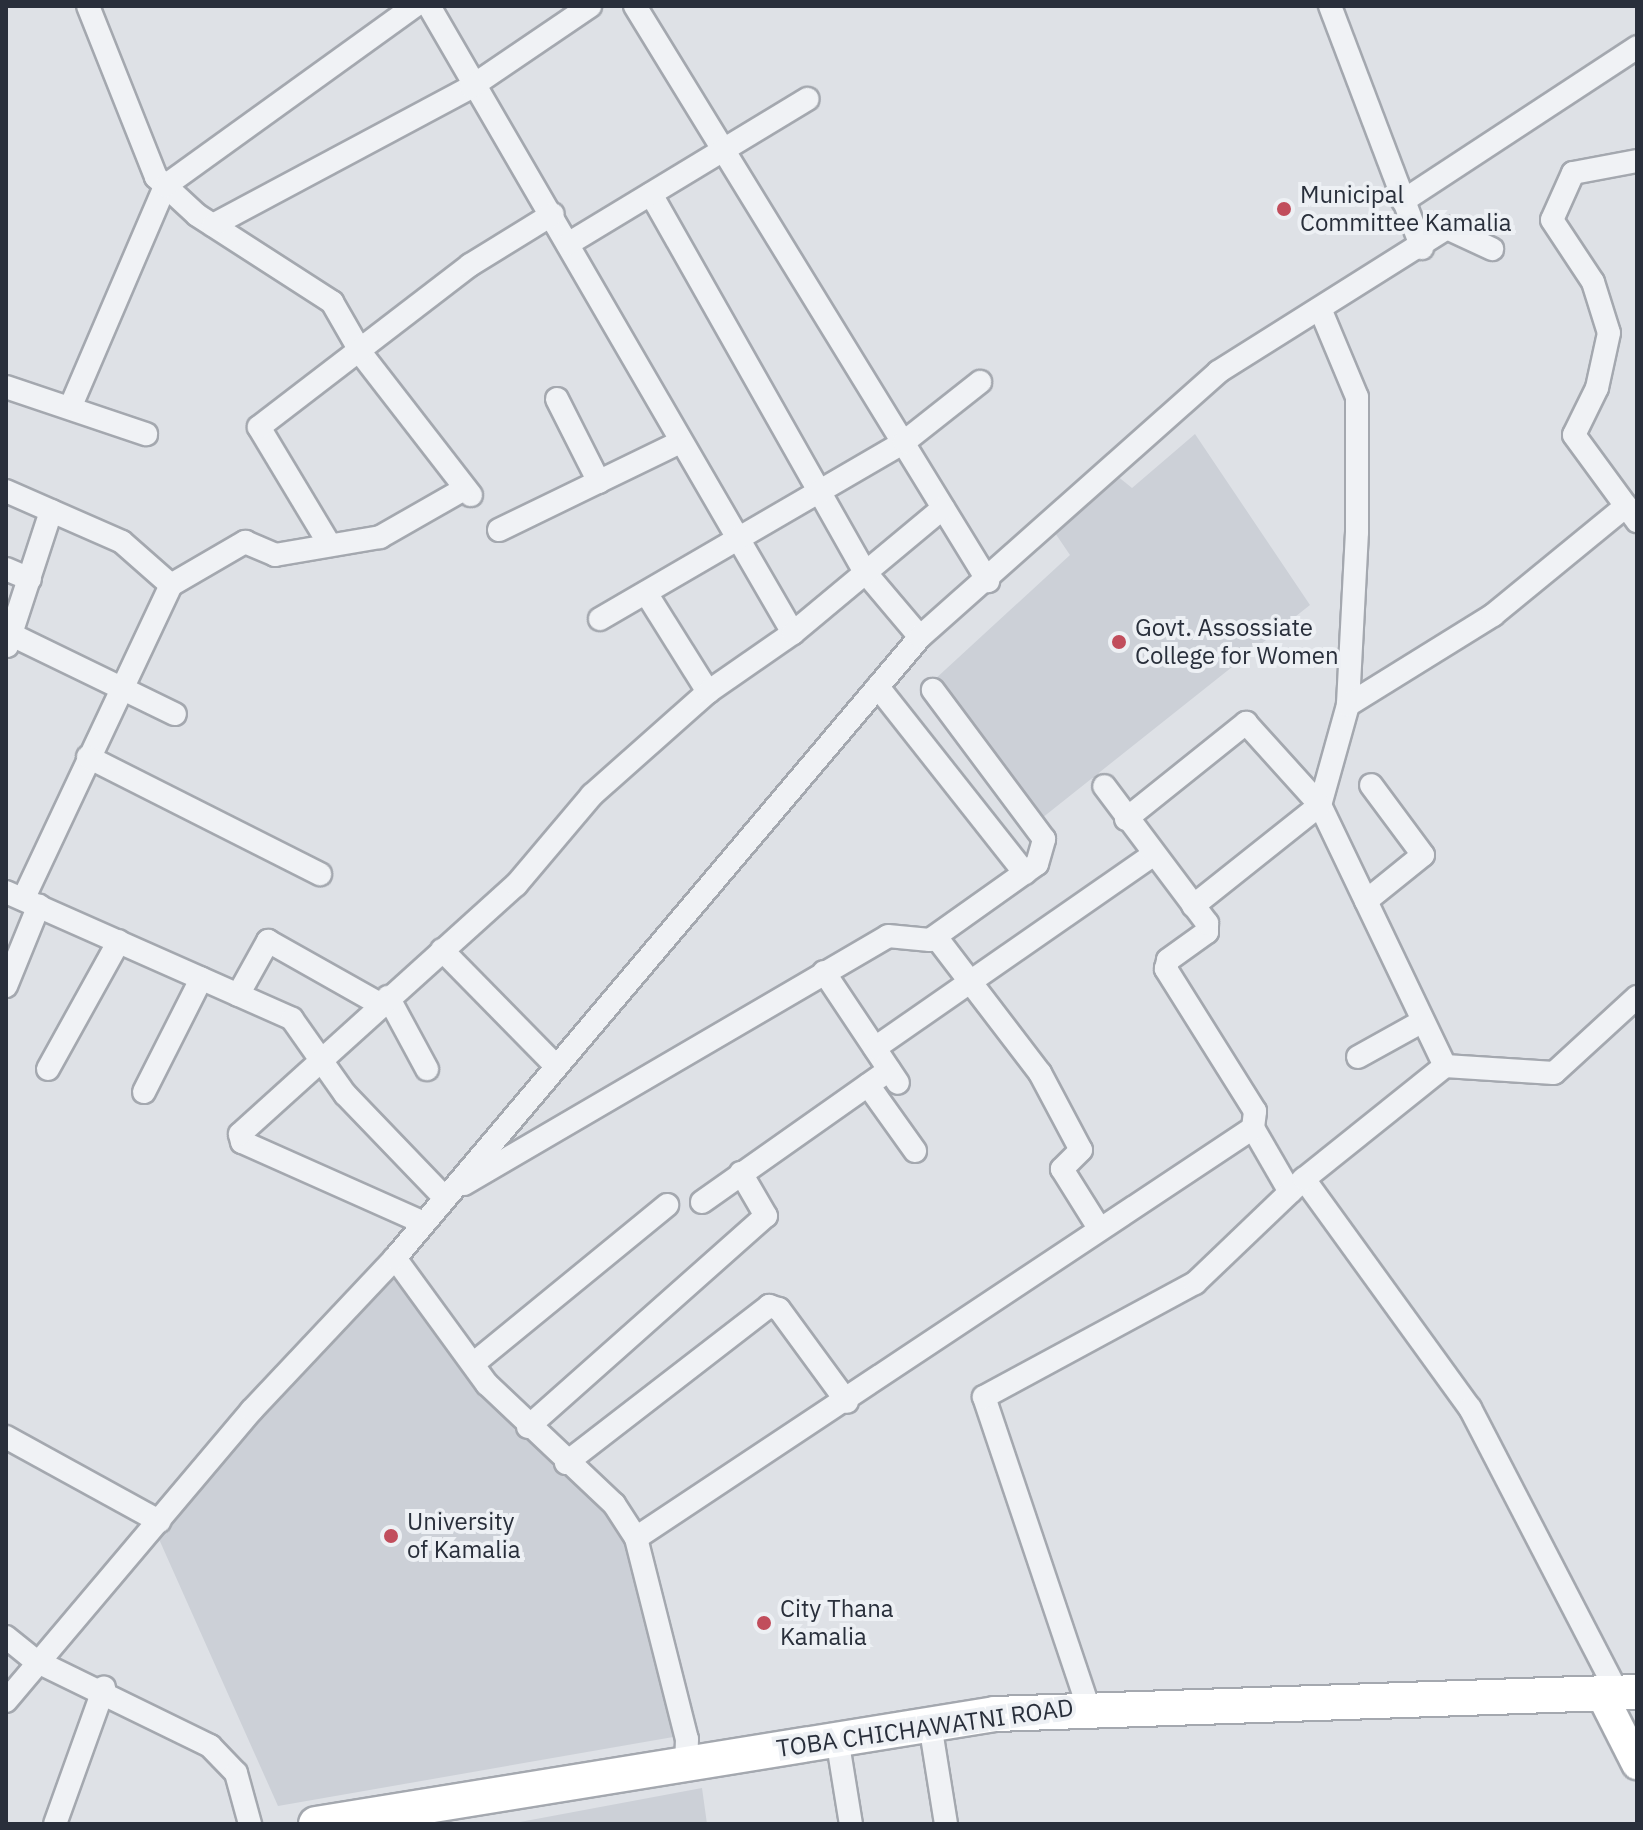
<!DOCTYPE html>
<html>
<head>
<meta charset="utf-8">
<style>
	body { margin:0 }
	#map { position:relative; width:1643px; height:1830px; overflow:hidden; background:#dee1e6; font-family:"IBM Plex Sans",sans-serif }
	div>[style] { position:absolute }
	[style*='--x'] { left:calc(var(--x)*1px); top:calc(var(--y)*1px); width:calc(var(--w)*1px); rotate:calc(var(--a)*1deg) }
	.built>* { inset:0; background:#ccd0d7 }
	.roads { filter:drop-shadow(2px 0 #a4a8af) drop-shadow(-2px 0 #a4a8af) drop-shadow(0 2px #a4a8af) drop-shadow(0 -2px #a4a8af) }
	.street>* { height:22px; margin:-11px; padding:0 11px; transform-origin:11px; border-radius:11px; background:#f0f2f5 }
	.secondary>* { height:30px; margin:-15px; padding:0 15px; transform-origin:15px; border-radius:15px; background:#fff }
	.primary>* { height:34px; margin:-17px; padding:0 17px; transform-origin:17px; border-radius:17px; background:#fff }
	.dots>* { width:22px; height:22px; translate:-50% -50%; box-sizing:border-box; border:4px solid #edf0f4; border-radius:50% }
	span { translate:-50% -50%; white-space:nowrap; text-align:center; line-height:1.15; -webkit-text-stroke:8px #edf0f4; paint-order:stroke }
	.poi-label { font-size:24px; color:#292f3b }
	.left { translate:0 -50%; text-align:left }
	.street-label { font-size:24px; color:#292f3b }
	.frame { position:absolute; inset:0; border:8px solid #292f3b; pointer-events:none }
</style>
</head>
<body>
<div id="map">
	<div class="built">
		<i style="clip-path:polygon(1195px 434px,1310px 605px,1037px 822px,933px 681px,1070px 555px,1053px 530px,1116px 475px,1132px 488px)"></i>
		<i style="clip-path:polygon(395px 1268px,521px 1433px,607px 1508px,629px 1544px,679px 1736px,278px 1806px,154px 1528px)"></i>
		<i style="clip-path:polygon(702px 1788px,707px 1824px,508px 1824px,520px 1822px)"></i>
	</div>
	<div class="roads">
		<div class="street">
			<i style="--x:88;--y:6;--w:184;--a:68.3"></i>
			<i style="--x:156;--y:177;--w:56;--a:42.8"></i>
			<i style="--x:197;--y:215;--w:161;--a:32.8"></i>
			<i style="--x:332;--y:302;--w:62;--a:60.1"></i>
			<i style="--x:363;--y:356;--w:176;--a:52.2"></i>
			<i style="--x:429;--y:6;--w:725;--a:59.86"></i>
			<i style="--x:635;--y:6;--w:675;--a:58.45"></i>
			<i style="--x:1330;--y:6;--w:259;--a:69.2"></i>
			<i style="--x:1637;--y:161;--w:65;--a:169.4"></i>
			<i style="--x:1573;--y:173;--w:51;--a:114.1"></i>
			<i style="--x:1552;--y:220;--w:74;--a:56.5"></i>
			<i style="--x:1593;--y:282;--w:53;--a:72.6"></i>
			<i style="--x:1609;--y:333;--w:56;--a:102.3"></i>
			<i style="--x:1597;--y:388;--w:52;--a:116.1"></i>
			<i style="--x:1574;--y:435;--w:107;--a:53.8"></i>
			<i style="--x:651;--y:194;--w:434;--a:60.5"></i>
			<i style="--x:865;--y:572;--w:85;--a:49.8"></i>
			<i style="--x:1403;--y:201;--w:280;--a:-33.3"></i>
			<i style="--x:213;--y:225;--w:293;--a:-28.1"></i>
			<i style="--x:471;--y:87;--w:144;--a:-34.2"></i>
			<i style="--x:568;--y:244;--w:280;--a:-31.2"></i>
			<i style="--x:1321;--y:311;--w:93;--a:67.3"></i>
			<i style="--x:1357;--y:397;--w:135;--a:90"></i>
			<i style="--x:1357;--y:532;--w:173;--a:93"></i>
			<i style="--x:1348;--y:705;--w:104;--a:105.6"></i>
			<i style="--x:1320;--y:805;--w:289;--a:64.4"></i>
			<i style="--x:6;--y:387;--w:148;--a:18.6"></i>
			<i style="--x:557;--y:399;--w:93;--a:63.2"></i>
			<i style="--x:70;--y:408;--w:241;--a:-66.8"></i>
			<i style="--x:165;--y:186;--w:308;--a:-35.8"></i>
			<i style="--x:6;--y:491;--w:127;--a:23.7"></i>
			<i style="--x:122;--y:542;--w:65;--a:41.3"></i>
			<i style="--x:171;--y:585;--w:347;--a:115.2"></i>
			<i style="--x:499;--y:530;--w:201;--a:-25.9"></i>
			<i style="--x:328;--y:542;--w:134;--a:-121"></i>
			<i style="--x:259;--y:427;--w:266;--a:-37.5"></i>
			<i style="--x:470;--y:265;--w:97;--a:-31.6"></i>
			<i style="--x:6;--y:569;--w:26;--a:23"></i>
			<i style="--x:171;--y:585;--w:86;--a:-30.2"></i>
			<i style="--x:245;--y:542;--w:33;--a:23"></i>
			<i style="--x:275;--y:555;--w:107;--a:-9.7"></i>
			<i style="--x:380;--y:537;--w:97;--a:-29.7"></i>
			<i style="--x:646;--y:593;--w:117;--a:57.9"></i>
			<i style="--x:600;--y:619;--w:352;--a:-30.2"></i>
			<i style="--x:904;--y:442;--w:97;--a:-38.3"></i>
			<i style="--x:12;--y:635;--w:181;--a:25.9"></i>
			<i style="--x:7;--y:646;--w:142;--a:-71.9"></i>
			<i style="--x:878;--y:687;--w:237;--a:51.7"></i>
			<i style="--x:1348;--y:705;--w:171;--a:-31.8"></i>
			<i style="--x:1493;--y:615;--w:172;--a:-39.3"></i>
			<i style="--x:88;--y:757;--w:260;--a:26.8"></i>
			<i style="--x:1126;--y:819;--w:154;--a:-38.7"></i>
			<i style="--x:1246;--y:723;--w:110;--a:47.9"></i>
			<i style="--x:1320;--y:805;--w:162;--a:141.5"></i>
			<i style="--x:6;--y:892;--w:313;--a:23.9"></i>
			<i style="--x:292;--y:1019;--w:92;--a:54.8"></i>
			<i style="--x:345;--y:1094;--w:144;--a:46.1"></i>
			<i style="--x:1366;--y:901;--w:73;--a:-38.9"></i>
			<i style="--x:1423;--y:855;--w:87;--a:-126.6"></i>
			<i style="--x:936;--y:937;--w:171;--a:52.6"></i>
			<i style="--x:1040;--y:1073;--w:87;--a:62"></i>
			<i style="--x:1081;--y:1150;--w:27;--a:135"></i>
			<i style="--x:1062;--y:1169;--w:70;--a:57.9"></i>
			<i style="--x:442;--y:950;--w:163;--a:45.5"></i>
			<i style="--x:824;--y:972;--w:133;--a:56.3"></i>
			<i style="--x:6;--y:986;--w:87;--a:-67.8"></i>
			<i style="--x:238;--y:995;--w:62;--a:-60.9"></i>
			<i style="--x:268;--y:941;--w:129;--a:29.4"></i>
			<i style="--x:388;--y:997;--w:82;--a:61.6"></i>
			<i style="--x:875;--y:1048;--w:336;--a:-34.8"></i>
			<i style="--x:1358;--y:1057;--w:74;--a:-29"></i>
			<i style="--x:48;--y:1069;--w:146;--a:-61"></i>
			<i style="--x:868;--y:1085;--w:81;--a:54.5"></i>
			<i style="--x:144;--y:1092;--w:127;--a:-63.2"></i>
			<i style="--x:1253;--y:1128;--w:74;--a:60"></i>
			<i style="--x:1304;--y:1179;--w:283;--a:54.1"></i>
			<i style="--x:1470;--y:1408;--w:321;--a:62.6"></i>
			<i style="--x:464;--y:1184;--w:491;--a:-30.3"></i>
			<i style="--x:888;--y:936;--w:42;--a:5.4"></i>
			<i style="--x:930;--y:940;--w:131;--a:-35.4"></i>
			<i style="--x:1037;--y:864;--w:26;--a:-74"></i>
			<i style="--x:1044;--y:839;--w:186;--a:-126.7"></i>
			<i style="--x:702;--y:1202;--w:229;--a:-35.2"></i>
			<i style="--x:424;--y:1223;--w:199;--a:-156"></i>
			<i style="--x:242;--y:1142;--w:8;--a:-104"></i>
			<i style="--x:240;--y:1134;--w:372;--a:-42.1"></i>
			<i style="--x:516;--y:885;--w:118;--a:-49.8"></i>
			<i style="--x:592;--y:795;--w:155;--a:-41.6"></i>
			<i style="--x:708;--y:692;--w:103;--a:-34.8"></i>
			<i style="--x:793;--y:633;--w:195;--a:-39.8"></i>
			<i style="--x:395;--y:1258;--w:156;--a:53.9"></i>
			<i style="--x:487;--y:1384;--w:175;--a:43.4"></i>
			<i style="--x:614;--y:1504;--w:40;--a:57.1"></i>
			<i style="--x:636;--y:1538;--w:207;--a:75.8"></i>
			<i style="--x:687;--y:1739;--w:25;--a:92"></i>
			<i style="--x:473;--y:1364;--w:251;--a:-39.3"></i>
			<i style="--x:528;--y:1427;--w:318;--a:-41.6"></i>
			<i style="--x:766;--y:1216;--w:50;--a:-120.2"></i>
			<i style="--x:6;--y:1437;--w:175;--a:28.8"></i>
			<i style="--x:566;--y:1463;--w:257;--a:-37.7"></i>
			<i style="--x:769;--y:1306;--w:10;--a:17"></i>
			<i style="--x:779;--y:1309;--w:115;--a:53.8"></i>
			<i style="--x:636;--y:1538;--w:741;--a:-33.6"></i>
			<i style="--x:1253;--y:1128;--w:17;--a:-83"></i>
			<i style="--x:1255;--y:1111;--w:168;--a:-122.1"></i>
			<i style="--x:1166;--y:969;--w:9;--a:-77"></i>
			<i style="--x:1168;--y:960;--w:48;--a:-35.7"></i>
			<i style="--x:1207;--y:932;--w:9;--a:-90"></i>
			<i style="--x:1207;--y:923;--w:171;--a:-126.9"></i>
			<i style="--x:6;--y:1637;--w:38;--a:39"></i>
			<i style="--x:36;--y:1661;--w:194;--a:26"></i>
			<i style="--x:210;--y:1746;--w:37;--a:46"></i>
			<i style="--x:236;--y:1773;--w:53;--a:74.6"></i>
			<i style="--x:6;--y:1701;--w:381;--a:-49.8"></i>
			<i style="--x:252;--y:1410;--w:209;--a:-46.7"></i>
			<i style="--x:395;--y:1258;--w:813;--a:-49.79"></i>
			<i style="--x:920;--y:637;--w:399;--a:-41.6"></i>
			<i style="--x:1218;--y:372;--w:271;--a:-32.2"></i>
			<i style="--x:1447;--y:228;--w:50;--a:25"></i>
			<i style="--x:1088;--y:1706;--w:326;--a:-108.6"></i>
			<i style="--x:984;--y:1397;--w:240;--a:-28.4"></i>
			<i style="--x:1195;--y:1283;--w:151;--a:-43.7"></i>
			<i style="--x:1304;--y:1179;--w:181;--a:-38.7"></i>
			<i style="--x:1445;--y:1066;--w:109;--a:3.7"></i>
			<i style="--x:1554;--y:1073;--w:113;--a:-42.5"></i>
			<i style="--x:930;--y:1724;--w:101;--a:80.9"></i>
			<i style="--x:837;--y:1738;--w:87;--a:80.8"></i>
			<i style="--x:55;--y:1824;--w:145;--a:-70.2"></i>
		</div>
		<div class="secondary">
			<i style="--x:1601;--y:1693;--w:80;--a:63.1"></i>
		</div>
		<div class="primary">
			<i style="--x:316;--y:1824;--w:688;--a:-9.2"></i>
			<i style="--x:995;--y:1714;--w:642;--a:-1.96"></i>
		</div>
	</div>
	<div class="dots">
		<i style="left:1284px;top:209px;background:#c14d5c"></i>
		<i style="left:1119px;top:642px;background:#c14d5c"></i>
		<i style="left:391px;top:1536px;background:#c14d5c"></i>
		<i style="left:764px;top:1623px;background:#c14d5c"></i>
	</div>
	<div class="poi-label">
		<span class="left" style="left:1300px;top:209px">Municipal<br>Committee Kamalia</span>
		<span class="left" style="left:1135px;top:642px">Govt. Assossiate<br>College for Women</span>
		<span class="left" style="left:407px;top:1536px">University<br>of Kamalia</span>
		<span class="left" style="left:780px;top:1623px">City Thana<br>Kamalia</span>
	</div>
	<div class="street-label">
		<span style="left:925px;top:1728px;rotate:-8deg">TOBA CHICHAWATNI ROAD</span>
	</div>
	<div class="frame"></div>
</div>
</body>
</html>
